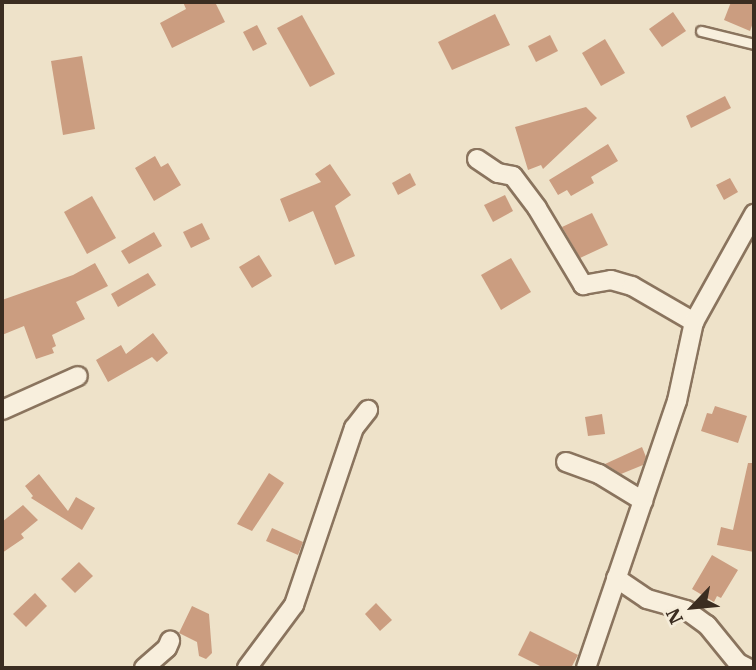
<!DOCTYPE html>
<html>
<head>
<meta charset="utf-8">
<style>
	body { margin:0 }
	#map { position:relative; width:756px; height:670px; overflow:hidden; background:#eee2c9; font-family:"IBM Plex Serif",serif }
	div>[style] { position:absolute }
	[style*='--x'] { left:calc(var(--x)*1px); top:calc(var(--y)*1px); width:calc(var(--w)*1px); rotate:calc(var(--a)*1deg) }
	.building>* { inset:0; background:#cb9d80 }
	.roads { filter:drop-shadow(2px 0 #8a745e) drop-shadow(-2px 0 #8a745e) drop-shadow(0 2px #8a745e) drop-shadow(0 -2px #8a745e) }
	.service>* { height:9px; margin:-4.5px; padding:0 4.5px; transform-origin:4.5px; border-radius:4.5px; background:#f8efdd }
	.minor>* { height:18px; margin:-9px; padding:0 9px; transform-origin:9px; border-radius:9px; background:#f8efdd }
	span { translate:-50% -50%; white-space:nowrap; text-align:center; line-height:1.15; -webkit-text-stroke:5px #f5ecd9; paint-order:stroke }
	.frame { position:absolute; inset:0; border:4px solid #3b2d21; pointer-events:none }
	.north { position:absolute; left:658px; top:572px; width:70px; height:70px; -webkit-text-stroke:5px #f5ecd9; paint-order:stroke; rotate:244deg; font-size:19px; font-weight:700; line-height:28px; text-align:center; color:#3b2d21 }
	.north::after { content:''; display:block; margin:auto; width:24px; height:32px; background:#3b2d21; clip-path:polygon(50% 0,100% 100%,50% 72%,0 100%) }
</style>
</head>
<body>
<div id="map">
	<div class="building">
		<i style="clip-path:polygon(183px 2px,215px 2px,225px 22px,172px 48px,160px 23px,186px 9px)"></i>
		<i style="clip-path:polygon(731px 2px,754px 2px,754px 20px,750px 31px,724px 20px)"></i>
		<i style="clip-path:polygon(673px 12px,686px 31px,662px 47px,649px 29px)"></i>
		<i style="clip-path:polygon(495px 14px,510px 45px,452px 70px,438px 42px)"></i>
		<i style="clip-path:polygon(302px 15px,335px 74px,310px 87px,277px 28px)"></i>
		<i style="clip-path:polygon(257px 25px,267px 44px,253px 51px,243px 32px)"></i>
		<i style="clip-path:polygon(550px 35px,558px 51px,536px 62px,528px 46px)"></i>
		<i style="clip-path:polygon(605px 39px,625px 73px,601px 86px,582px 53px)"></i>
		<i style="clip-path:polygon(82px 56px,95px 129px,63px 135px,51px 61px)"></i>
		<i style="clip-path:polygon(725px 96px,731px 108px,691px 128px,686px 116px)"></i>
		<i style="clip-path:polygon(586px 107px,597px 118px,543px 169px,541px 165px,528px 170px,515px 127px)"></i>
		<i style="clip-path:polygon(608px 144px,618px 161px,591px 177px,594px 183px,571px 196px,567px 190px,558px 195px,549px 180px)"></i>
		<i style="clip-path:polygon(155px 156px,161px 167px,168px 163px,181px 185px,154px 201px,135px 168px)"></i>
		<i style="clip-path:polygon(330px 164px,351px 195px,335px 206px,355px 256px,335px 265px,313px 211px,289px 222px,280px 199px,321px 182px,315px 174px)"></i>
		<i style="clip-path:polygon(410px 173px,416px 185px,398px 195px,392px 183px)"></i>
		<i style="clip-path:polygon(730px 178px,738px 192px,724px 200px,716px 185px)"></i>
		<i style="clip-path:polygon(505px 195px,513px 211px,493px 222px,484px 205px)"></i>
		<i style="clip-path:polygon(92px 196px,116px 238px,87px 254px,64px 212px)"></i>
		<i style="clip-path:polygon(592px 213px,608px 245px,580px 258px,562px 227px)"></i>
		<i style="clip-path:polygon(202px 223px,210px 239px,191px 248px,183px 232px)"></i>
		<i style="clip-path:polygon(154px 232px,162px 246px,129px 264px,121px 251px)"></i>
		<i style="clip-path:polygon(259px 255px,272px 276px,252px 288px,239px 267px)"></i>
		<i style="clip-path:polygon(511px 258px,531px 292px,501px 310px,481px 275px)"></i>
		<i style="clip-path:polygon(95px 263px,108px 286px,76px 302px,85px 319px,52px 335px,56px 346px,52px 348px,54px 353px,36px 359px,24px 326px,2px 335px,2px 300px,73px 275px)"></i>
		<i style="clip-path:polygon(148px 273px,156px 285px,118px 307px,111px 294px)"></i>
		<i style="clip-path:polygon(153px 333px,168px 353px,157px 362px,152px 357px,108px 382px,96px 360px,121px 345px,126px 354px)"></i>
		<i style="clip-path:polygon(715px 406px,747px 416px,738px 443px,701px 431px,707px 413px,712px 414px)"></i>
		<i style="clip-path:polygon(602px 414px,605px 434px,588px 436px,585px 417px)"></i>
		<i style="clip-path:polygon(642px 447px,646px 457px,643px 465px,621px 474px,605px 464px)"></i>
		<i style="clip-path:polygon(748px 463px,754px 463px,754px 552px,717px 545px,721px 527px,733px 530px)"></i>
		<i style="clip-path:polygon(269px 473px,284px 483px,252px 531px,237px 524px)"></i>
		<i style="clip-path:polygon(39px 474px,68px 511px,76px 497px,95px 508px,82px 530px,31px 498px,33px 496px,25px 486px)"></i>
		<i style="clip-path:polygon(23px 505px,38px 520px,21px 534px,24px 538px,2px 553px,2px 522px)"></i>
		<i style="clip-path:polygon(272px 528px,303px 542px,298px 555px,266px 541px)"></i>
		<i style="clip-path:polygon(712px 555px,738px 570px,721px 598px,717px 596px,714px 602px,692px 589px)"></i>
		<i style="clip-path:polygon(79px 562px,93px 576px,75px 593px,61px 579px)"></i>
		<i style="clip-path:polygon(35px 593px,47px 606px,26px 627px,13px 614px)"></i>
		<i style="clip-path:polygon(376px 603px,392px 620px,380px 631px,365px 614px)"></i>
		<i style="clip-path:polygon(192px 606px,209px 614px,212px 653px,206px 659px,199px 656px,197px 642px,179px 633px)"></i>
		<i style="clip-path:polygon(530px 631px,578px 655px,571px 668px,544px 668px,518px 655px)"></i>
	</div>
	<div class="roads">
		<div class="service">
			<i style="--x:701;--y:31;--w:55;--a:13.8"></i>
		</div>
		<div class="minor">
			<i style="--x:477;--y:159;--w:25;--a:34"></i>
			<i style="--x:498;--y:173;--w:15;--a:11"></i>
			<i style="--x:513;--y:176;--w:40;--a:53"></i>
			<i style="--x:537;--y:208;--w:90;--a:59.1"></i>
			<i style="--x:583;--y:285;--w:28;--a:-10"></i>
			<i style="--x:611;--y:280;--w:22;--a:16"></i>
			<i style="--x:632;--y:286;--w:72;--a:30.1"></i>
			<i style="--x:2;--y:410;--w:83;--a:-24.1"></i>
			<i style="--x:566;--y:462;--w:35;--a:20"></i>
			<i style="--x:599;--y:474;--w:52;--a:31.5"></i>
			<i style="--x:616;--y:578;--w:37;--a:34"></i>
			<i style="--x:647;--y:599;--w:41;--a:15.8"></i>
			<i style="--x:686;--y:610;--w:26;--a:36"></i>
			<i style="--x:707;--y:625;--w:49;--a:50.8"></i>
			<i style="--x:738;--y:663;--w:11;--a:27"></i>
			<i style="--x:144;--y:668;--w:30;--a:-41"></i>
			<i style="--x:167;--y:648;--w:8;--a:-67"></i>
			<i style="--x:247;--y:668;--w:79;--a:-53.3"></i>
			<i style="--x:294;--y:605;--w:187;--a:-71.3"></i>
			<i style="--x:354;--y:428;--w:23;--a:-52"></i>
			<i style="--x:586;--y:668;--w:282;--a:-71.2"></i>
			<i style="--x:677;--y:401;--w:81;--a:-77.9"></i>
			<i style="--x:694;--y:322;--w:124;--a:-60.9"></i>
		</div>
	</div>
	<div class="frame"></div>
	<div class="north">N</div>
</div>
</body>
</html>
